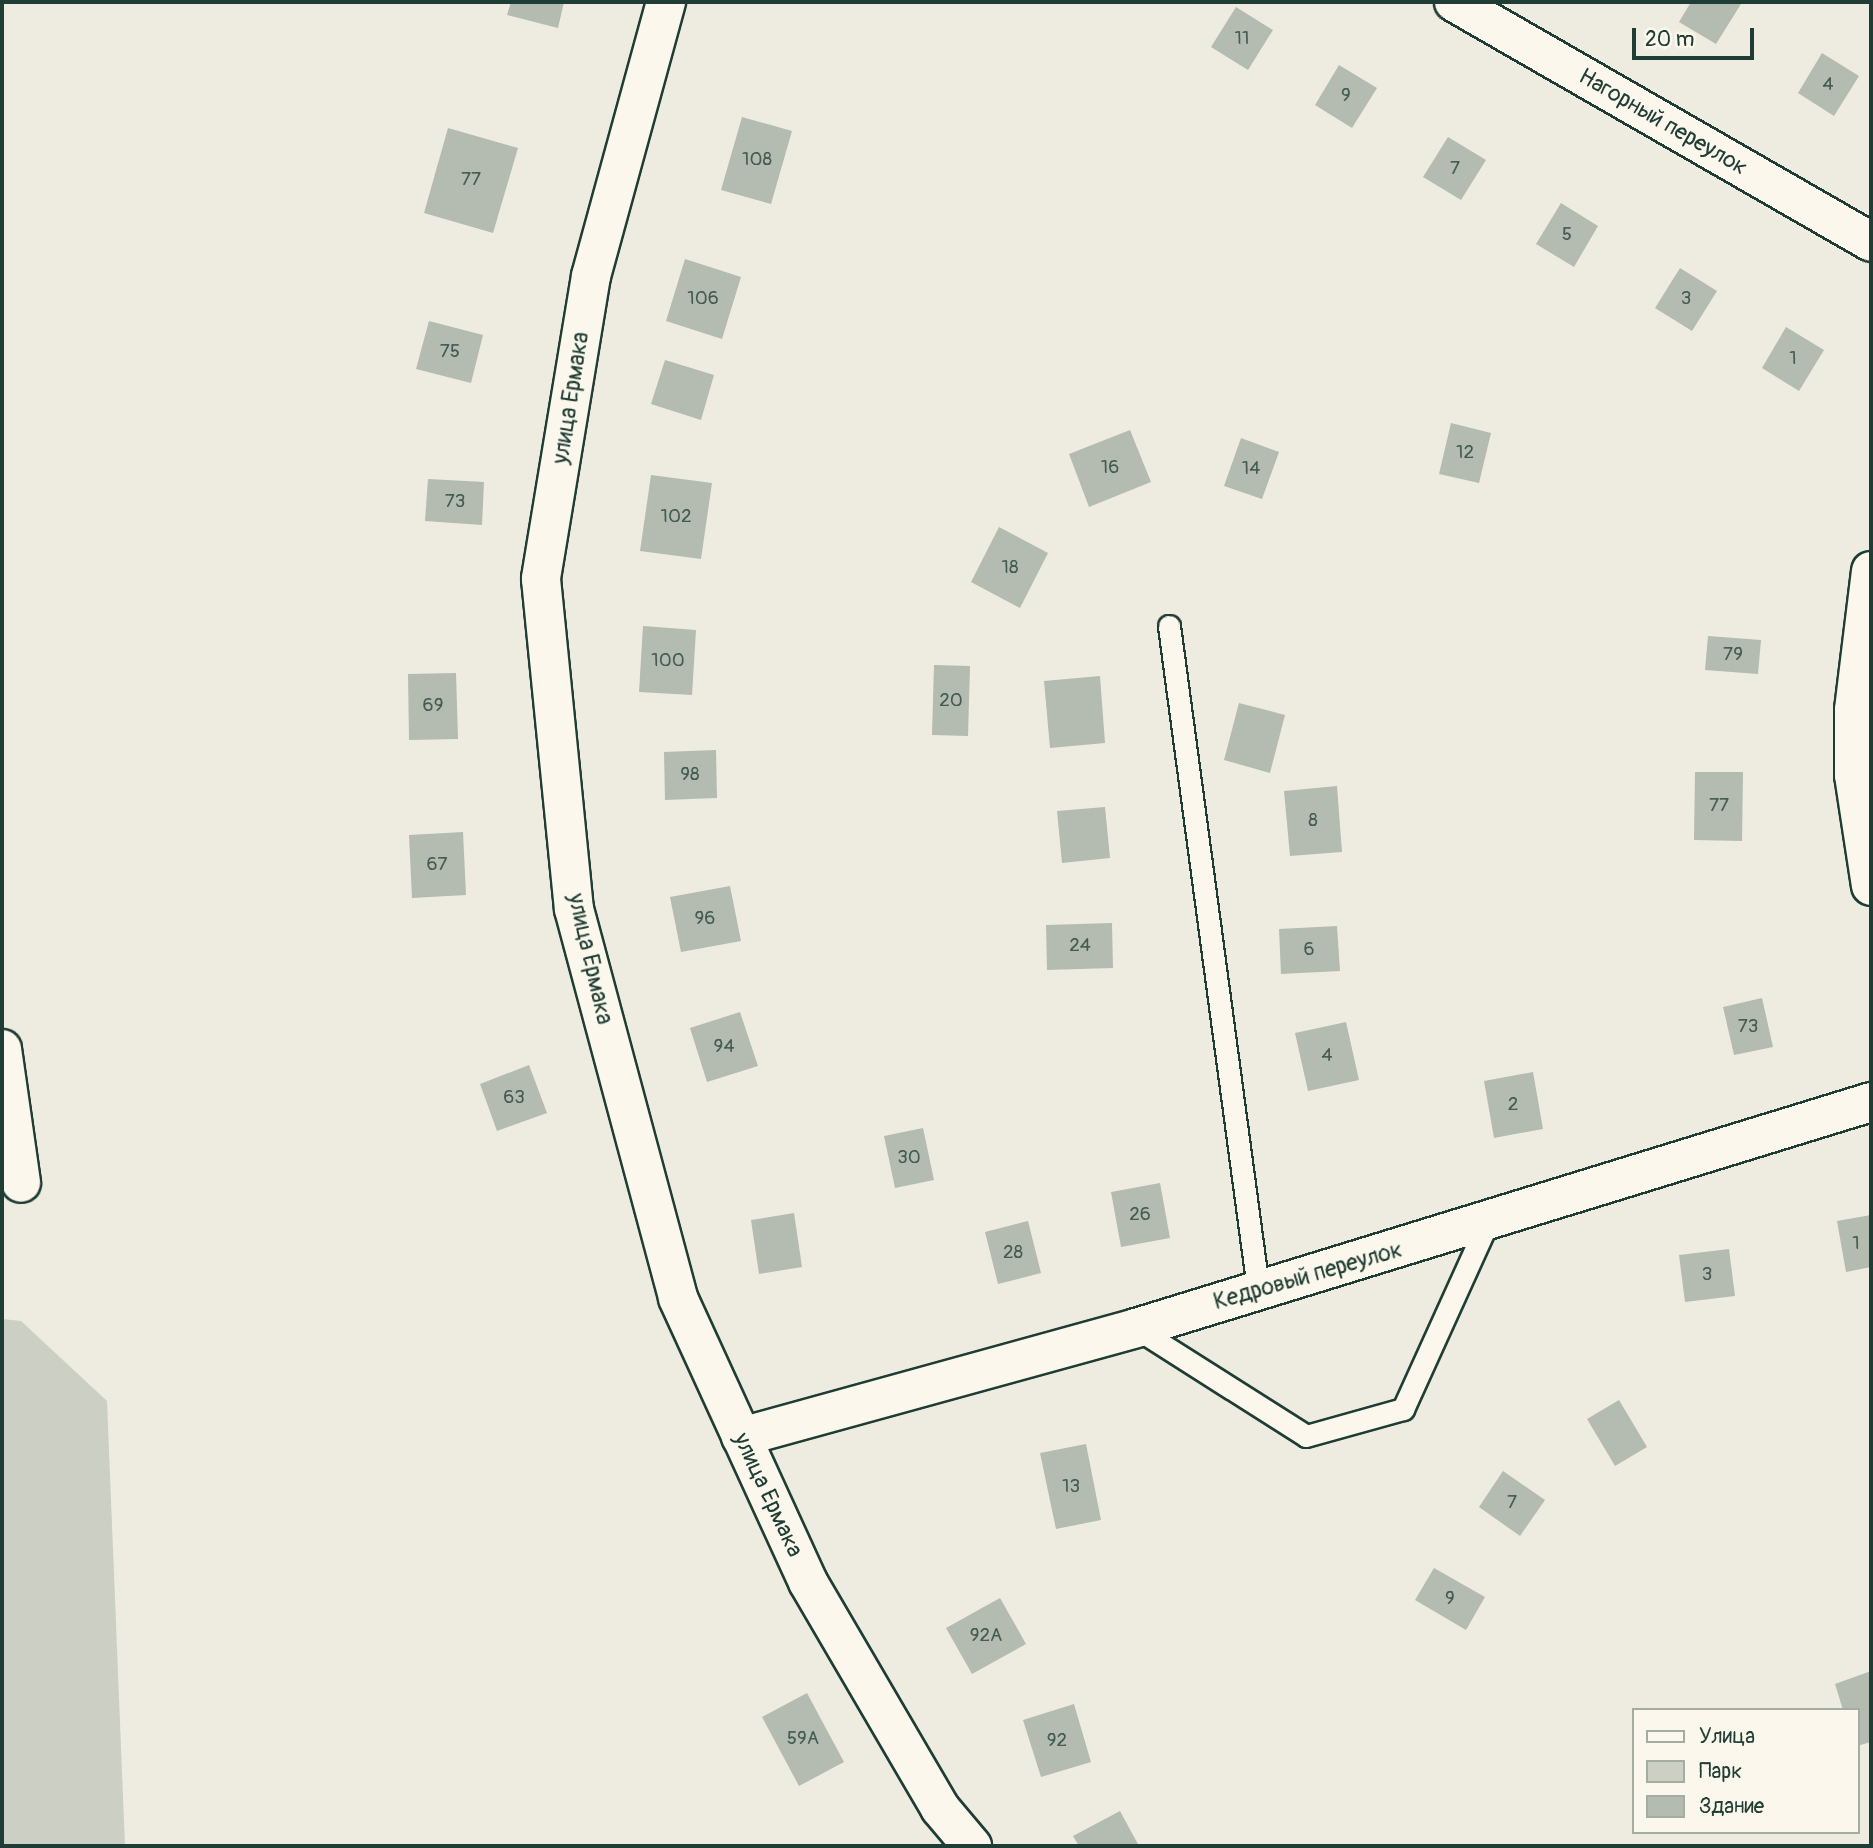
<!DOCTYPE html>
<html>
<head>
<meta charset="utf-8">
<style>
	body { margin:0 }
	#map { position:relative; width:1873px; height:1848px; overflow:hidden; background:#eeece1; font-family:Pangolin,sans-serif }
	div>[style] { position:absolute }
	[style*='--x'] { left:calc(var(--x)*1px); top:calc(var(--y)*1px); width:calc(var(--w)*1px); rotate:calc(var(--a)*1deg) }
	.green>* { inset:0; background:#cbcfc4 }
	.building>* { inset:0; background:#b4bbb0 }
	.roads { filter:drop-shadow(2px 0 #1f3d34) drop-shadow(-2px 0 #1f3d34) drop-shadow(0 2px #1f3d34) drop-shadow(0 -2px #1f3d34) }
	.lane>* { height:21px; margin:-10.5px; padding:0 10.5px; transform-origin:10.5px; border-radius:10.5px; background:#fbf7ec }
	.street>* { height:38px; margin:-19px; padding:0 19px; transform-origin:19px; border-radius:19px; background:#fbf7ec }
	.secondary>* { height:38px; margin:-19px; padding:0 19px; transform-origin:19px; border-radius:19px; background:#fbf7ec }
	span { translate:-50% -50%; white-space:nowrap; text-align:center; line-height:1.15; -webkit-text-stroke:6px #fbf7ec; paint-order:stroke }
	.number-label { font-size:19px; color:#445c53 }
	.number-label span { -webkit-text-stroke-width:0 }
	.street-label { font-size:23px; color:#1f3d34 }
	.frame { position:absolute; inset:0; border:4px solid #1f3d34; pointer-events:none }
	.legend { position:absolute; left:1632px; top:1708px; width:228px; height:126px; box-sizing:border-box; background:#fbf7ec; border:2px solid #a3ada2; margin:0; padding:9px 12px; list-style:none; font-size:21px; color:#1f3d34 }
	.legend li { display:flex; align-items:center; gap:14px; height:35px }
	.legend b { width:35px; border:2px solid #a3ada2 }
	.scale { position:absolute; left:1632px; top:28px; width:122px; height:32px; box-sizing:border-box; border:4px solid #1f3d34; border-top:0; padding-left:9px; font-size:21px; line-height:24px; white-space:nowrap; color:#1f3d34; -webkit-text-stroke:5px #fbf7ec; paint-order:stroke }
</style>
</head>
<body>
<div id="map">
	<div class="green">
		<i style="clip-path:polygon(2px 1319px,21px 1321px,107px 1401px,125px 1846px,2px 1846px)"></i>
	</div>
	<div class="building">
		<i style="clip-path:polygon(511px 2px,564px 2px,558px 28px,507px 15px)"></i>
		<i style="clip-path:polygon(1691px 2px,1737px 2px,1741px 4px,1716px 44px,1679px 22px)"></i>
		<i style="clip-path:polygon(1236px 7px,1273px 30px,1248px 70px,1211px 47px)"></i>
		<i style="clip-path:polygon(1822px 53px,1859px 76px,1834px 116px,1798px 93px)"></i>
		<i style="clip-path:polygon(1339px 65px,1377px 88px,1352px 128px,1315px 105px)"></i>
		<i style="clip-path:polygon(742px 117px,792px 131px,771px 204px,721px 190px)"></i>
		<i style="clip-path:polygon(448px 128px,518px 148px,493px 233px,424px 213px)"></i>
		<i style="clip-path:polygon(1448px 137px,1486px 160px,1461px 200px,1423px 177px)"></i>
		<i style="clip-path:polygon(1561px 203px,1598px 226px,1574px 267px,1536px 244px)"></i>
		<i style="clip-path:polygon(685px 259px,741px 277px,722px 339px,666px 321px)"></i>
		<i style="clip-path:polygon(1680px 268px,1717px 291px,1692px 331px,1655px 308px)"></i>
		<i style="clip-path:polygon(429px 321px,483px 335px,471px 383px,416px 369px)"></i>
		<i style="clip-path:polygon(1786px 327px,1824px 350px,1799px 391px,1762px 368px)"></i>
		<i style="clip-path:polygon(665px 360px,714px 375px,701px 420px,651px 404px)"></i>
		<i style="clip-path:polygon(1451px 423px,1491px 433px,1479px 483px,1439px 474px)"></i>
		<i style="clip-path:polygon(1130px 430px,1151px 482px,1089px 507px,1069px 454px)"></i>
		<i style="clip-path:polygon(1241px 438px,1279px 452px,1262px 499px,1224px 486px)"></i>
		<i style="clip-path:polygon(651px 475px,712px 483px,701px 559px,640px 551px)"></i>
		<i style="clip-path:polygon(428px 479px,484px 482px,482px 525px,425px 521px)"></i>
		<i style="clip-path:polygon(999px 527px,1048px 553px,1020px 608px,971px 582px)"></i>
		<i style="clip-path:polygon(643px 626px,696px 630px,692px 695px,639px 692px)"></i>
		<i style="clip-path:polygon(1708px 636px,1761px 640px,1758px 674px,1705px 670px)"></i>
		<i style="clip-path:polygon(934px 665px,970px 666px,968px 736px,932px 735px)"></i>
		<i style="clip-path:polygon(456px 673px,458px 739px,409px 740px,408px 674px)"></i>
		<i style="clip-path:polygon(1100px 676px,1105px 743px,1050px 748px,1044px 681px)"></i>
		<i style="clip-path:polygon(1239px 703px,1285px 715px,1270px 773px,1224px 760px)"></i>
		<i style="clip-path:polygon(716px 750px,717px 798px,665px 800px,664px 752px)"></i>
		<i style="clip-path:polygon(1695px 772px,1743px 772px,1742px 841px,1694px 840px)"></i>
		<i style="clip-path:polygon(1337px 786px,1342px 852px,1290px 856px,1284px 791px)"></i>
		<i style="clip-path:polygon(1105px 807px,1110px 858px,1062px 863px,1057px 811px)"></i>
		<i style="clip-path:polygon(463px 832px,466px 895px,412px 898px,409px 835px)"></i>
		<i style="clip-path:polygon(730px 886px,741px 941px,681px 952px,670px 897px)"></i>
		<i style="clip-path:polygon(1112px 923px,1113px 968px,1047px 970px,1046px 925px)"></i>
		<i style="clip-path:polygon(1337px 926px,1340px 971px,1281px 974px,1279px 929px)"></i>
		<i style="clip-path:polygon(1762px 998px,1773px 1047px,1734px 1055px,1723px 1007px)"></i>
		<i style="clip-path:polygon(740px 1012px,758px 1066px,707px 1082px,690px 1028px)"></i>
		<i style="clip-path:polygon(1346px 1022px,1359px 1080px,1308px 1091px,1295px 1033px)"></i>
		<i style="clip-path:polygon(529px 1065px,547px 1113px,497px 1131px,480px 1084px)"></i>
		<i style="clip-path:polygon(1533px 1072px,1543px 1129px,1494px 1138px,1484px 1081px)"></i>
		<i style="clip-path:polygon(923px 1128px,934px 1180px,895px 1188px,884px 1136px)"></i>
		<i style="clip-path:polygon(1160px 1183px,1170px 1238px,1121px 1247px,1111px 1192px)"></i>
		<i style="clip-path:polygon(794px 1213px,802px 1267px,759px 1274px,751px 1220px)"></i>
		<i style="clip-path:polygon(1871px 1215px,1871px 1267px,1846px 1272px,1837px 1221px)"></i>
		<i style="clip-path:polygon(1028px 1221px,1041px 1273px,998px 1284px,985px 1232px)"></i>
		<i style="clip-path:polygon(1729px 1249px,1735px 1296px,1685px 1302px,1679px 1255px)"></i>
		<i style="clip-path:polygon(1619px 1400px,1647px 1447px,1615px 1466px,1587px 1419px)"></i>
		<i style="clip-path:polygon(1086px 1444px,1101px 1520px,1056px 1529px,1040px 1453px)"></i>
		<i style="clip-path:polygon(1503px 1471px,1545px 1500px,1520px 1536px,1479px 1507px)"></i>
		<i style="clip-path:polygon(1434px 1568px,1485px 1597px,1466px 1630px,1415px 1600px)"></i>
		<i style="clip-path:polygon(1000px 1598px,1026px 1644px,972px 1674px,946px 1628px)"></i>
		<i style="clip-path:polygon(1871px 1671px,1871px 1742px,1857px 1746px,1857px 1710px,1843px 1710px,1835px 1684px)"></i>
		<i style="clip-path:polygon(807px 1693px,844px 1762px,799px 1786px,762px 1717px)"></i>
		<i style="clip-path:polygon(1074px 1704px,1091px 1762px,1041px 1777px,1023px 1720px)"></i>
		<i style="clip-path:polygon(1120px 1811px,1139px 1846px,1079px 1846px,1073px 1836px)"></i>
	</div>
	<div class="roads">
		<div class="lane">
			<i style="--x:1169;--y:626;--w:669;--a:82.35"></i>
			<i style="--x:1136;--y:1328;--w:201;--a:32.4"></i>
			<i style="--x:1306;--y:1436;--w:101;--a:-15.6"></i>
			<i style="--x:1403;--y:1409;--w:203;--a:-65.6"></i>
		</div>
		<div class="street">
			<i style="--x:1454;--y:2;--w:481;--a:29.9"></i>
			<i style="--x:1871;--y:571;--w:140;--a:97"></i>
			<i style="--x:1854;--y:710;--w:65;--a:90"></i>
			<i style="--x:1854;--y:775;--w:112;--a:81.3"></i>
			<i style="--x:2;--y:1049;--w:135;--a:81.9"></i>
			<i style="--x:741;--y:1437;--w:410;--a:-15.4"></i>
			<i style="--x:1136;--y:1328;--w:769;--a:-17.09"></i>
		</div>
		<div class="secondary">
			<i style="--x:666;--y:2;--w:284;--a:105.3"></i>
			<i style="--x:591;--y:276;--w:307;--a:99.4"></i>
			<i style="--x:541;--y:579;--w:332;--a:84.3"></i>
			<i style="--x:574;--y:909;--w:403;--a:75"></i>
			<i style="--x:678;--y:1298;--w:312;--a:65.4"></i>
			<i style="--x:808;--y:1582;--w:262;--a:59.7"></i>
			<i style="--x:940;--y:1808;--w:50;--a:49.9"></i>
		</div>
	</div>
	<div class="number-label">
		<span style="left:1242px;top:39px">11</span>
		<span style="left:1828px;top:85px">4</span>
		<span style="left:1346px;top:96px">9</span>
		<span style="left:757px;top:160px">108</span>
		<span style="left:1455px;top:169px">7</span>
		<span style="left:471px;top:180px">77</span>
		<span style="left:1567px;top:235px">5</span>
		<span style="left:703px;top:299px">106</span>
		<span style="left:1686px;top:299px">3</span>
		<span style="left:450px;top:352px">75</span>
		<span style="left:1793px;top:359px">1</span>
		<span style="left:1465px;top:453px">12</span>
		<span style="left:1110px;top:468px">16</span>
		<span style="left:1251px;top:469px">14</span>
		<span style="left:455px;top:502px">73</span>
		<span style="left:676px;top:517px">102</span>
		<span style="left:1010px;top:568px">18</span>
		<span style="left:1733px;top:655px">79</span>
		<span style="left:668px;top:661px">100</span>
		<span style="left:951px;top:701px">20</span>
		<span style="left:433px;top:706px">69</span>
		<span style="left:690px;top:775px">98</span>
		<span style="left:1719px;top:806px">77</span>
		<span style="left:1313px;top:821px">8</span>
		<span style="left:437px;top:865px">67</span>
		<span style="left:705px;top:919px">96</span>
		<span style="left:1080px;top:946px">24</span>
		<span style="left:1309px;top:950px">6</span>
		<span style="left:1748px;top:1027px">73</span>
		<span style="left:724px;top:1047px">94</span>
		<span style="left:1327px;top:1056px">4</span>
		<span style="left:514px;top:1098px">63</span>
		<span style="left:1513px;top:1105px">2</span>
		<span style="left:909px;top:1158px">30</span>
		<span style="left:1140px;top:1215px">26</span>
		<span style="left:1856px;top:1244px">1</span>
		<span style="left:1013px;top:1253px">28</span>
		<span style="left:1707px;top:1275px">3</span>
		<span style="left:1071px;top:1487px">13</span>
		<span style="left:1512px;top:1503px">7</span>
		<span style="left:1450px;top:1599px">9</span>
		<span style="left:986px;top:1636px">92А</span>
		<span style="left:803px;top:1739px">59А</span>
		<span style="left:1057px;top:1741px">92</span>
	</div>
	<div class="street-label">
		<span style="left:1663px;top:122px;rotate:30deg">Нагорный переулок</span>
		<span style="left:571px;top:398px;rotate:-81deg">улица Ермака</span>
		<span style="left:590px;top:959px;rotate:77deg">улица Ермака</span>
		<span style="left:1308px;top:1276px;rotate:-16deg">Кедровый переулок</span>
		<span style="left:768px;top:1495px;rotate:65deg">улица Ермака</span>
	</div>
	<div class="frame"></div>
	<ul class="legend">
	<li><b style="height:9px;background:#fbf7ec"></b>Улица</li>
	<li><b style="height:19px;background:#cbcfc4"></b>Парк</li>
	<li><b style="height:19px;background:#b4bbb0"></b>Здание</li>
	</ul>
	<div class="scale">20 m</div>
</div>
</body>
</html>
